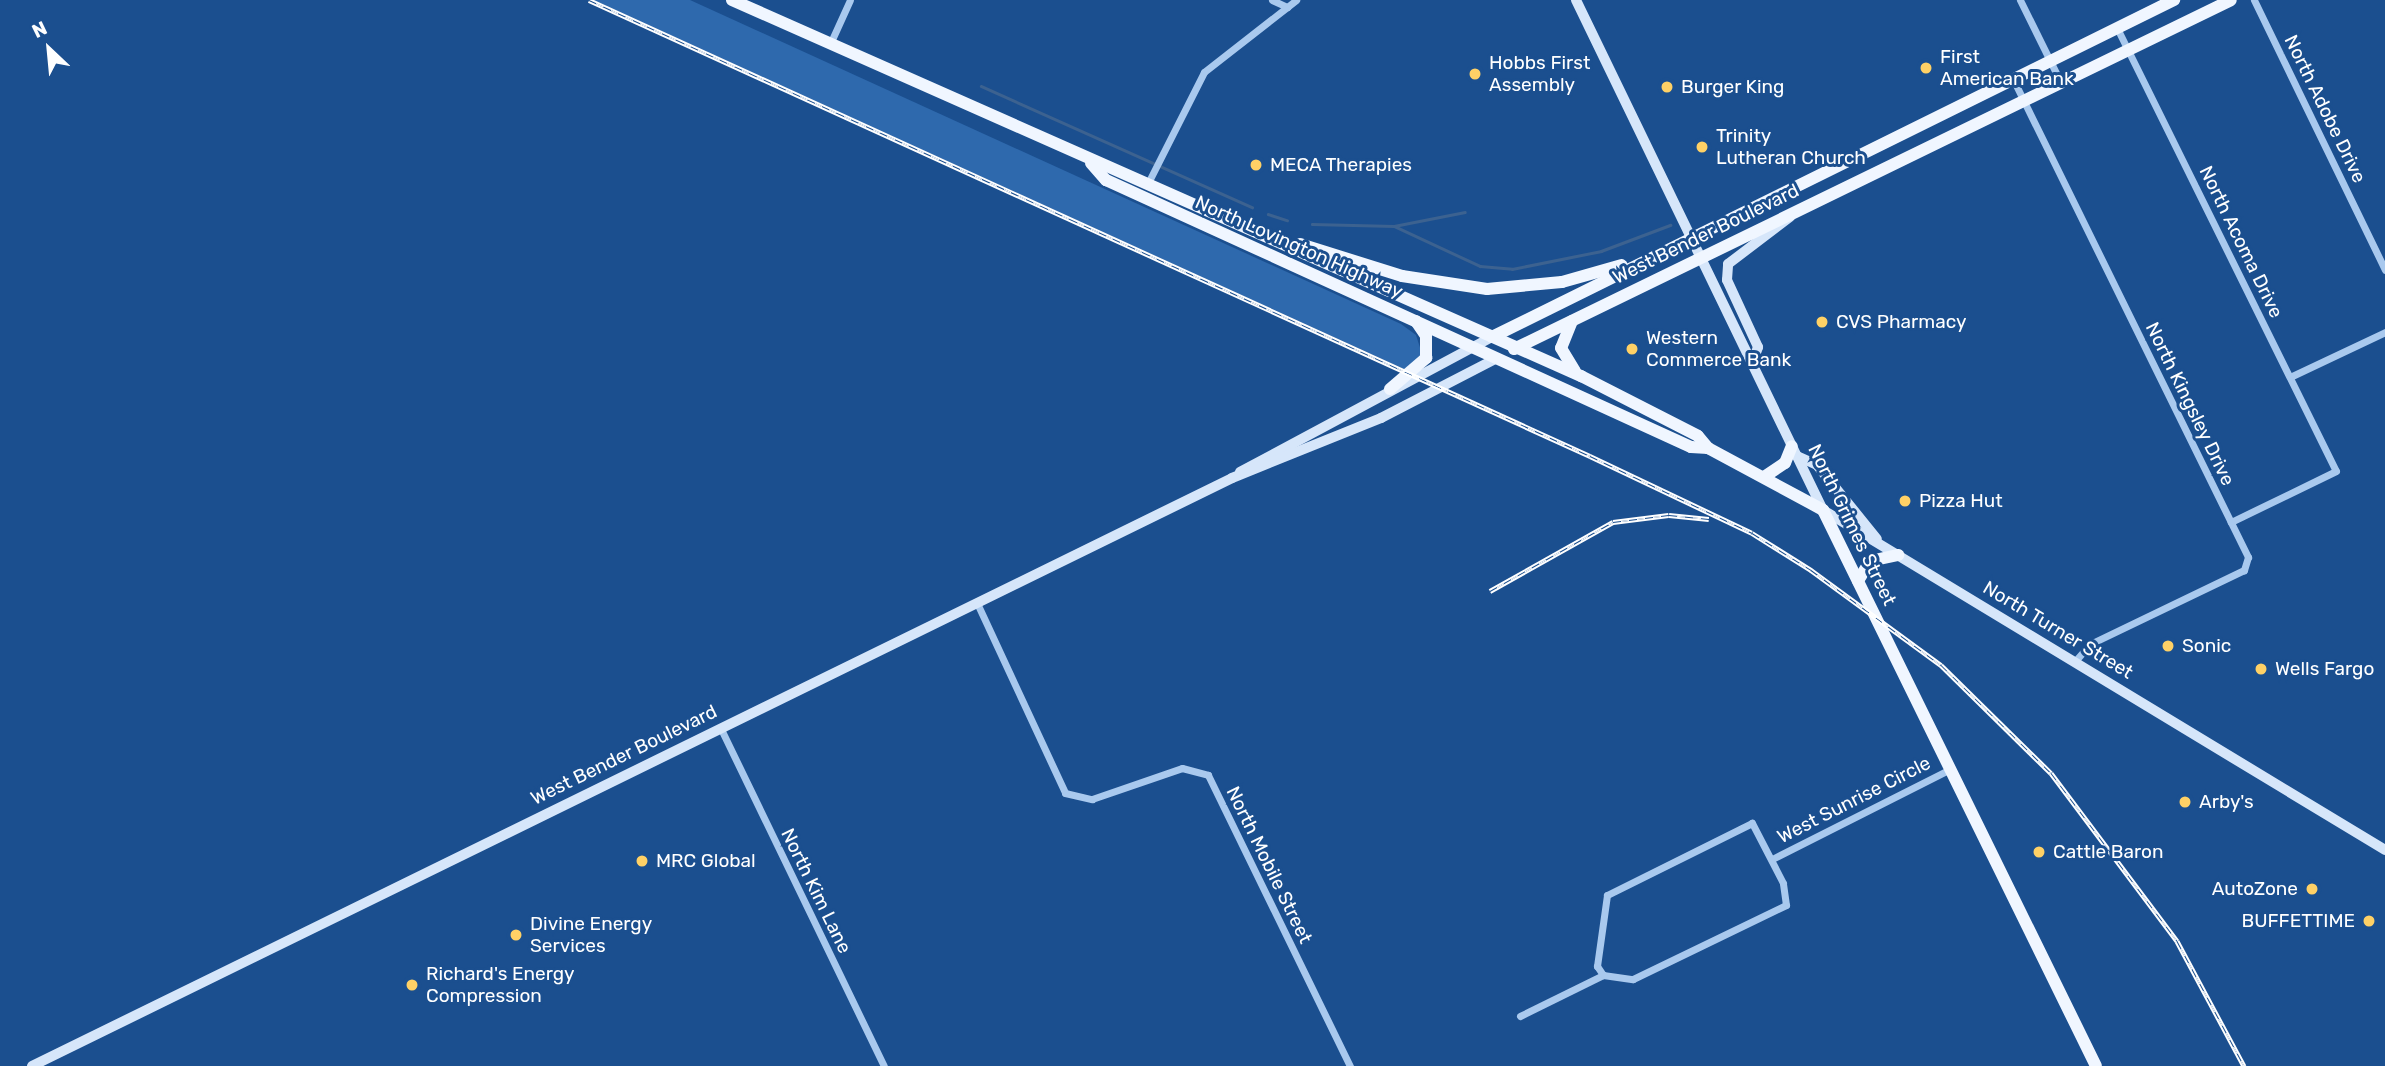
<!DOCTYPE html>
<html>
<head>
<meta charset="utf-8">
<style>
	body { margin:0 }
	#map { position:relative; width:2385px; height:1066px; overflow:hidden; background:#1b4f8f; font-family:Rubik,sans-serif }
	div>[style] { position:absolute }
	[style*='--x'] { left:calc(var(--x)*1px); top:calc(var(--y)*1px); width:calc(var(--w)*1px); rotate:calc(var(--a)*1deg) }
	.green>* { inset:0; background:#2e69ad }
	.stream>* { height:2.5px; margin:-1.25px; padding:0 1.25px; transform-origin:1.25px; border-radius:1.25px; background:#3c6290 }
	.street>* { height:7px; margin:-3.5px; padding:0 3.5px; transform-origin:3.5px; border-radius:3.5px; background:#a9c9ee }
	.secondary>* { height:10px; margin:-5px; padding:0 5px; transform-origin:5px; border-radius:5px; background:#d6e6fa }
	.primary>* { height:12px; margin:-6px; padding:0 6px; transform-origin:6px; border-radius:6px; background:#f0f6ff }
	.rail>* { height:5px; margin-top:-2.5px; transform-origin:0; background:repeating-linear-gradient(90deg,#1b4f8f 0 8px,#fff 0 16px); box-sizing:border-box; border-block:2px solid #fff }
	.dots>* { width:19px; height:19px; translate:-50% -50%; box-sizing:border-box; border:4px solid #1b4f8f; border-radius:50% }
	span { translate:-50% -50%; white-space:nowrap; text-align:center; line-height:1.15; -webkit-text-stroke:6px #1b4f8f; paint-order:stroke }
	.poi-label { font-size:19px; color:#fff }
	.left { translate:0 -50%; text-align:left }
	.right { translate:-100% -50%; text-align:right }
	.street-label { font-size:19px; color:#fff }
	.north { position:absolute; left:14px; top:14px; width:70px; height:70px; -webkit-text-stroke:5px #1b4f8f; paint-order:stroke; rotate:334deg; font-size:19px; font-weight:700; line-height:28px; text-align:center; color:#fff }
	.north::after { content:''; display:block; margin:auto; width:24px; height:32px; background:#fff; clip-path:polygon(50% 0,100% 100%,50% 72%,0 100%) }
</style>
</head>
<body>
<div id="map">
	<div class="green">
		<i style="clip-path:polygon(593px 0,690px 0,1401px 324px,1416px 335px,1422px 354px,1406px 370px)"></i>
	</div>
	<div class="stream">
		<i style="--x:981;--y:86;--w:297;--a:24.1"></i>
		<i style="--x:1268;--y:214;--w:20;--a:18"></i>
		<i style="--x:1312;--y:224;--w:82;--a:1.4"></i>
		<i style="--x:1394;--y:226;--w:72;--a:-11.2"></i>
		<i style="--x:1394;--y:226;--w:95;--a:24.9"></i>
		<i style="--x:1480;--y:266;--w:32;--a:5"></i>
		<i style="--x:1512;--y:269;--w:91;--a:-11.4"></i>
		<i style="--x:1601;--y:251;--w:74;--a:-20.6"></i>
	</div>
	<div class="street">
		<i style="--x:1272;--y:0;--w:17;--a:25"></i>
		<i style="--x:2020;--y:0;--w:93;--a:63.7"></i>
		<i style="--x:2254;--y:0;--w:300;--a:64.1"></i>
		<i style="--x:2117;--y:28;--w:494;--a:63.7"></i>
		<i style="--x:2336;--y:471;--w:117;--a:154.1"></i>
		<i style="--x:830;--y:44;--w:48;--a:-65.6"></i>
		<i style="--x:2013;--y:79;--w:533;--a:63.82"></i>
		<i style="--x:2248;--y:557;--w:14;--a:107"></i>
		<i style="--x:2244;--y:570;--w:171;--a:154.3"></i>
		<i style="--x:2090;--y:644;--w:23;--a:131"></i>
		<i style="--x:1149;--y:181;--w:122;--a:-63.2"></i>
		<i style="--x:1204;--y:72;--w:117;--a:-38"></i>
		<i style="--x:2290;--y:377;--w:105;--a:-25.3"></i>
		<i style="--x:977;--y:603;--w:209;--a:65.1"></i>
		<i style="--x:1065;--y:793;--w:28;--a:13"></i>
		<i style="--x:1092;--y:799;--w:95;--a:-19"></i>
		<i style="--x:1182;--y:768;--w:27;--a:15"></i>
		<i style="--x:1208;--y:775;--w:324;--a:64"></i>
		<i style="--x:721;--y:729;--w:374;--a:64.2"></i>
		<i style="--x:1772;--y:859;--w:199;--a:-26.8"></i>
		<i style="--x:1520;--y:1016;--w:93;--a:-26.3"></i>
		<i style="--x:1603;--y:975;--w:30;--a:8"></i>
		<i style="--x:1633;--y:979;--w:170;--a:-25.8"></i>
		<i style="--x:1786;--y:905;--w:22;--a:-98"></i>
		<i style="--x:1783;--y:883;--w:68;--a:-117.3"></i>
		<i style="--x:1752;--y:823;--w:162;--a:153.6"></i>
		<i style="--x:1607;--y:895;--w:72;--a:98"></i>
		<i style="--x:1597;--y:966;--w:11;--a:56"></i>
	</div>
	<div class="secondary">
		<i style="--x:1576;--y:0;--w:567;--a:64.16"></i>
		<i style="--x:1823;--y:510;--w:657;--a:31.17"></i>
		<i style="--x:1752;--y:363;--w:17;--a:-69"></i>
		<i style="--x:1758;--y:347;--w:74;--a:-114.8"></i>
		<i style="--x:1727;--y:280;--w:16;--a:-86"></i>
		<i style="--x:1728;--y:264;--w:78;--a:-37.2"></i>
		<i style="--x:1797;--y:456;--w:22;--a:24"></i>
		<i style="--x:1817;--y:465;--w:95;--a:51"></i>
		<i style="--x:1240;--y:472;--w:286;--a:-28.2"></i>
		<i style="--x:32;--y:1066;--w:1336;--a:-26.1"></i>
		<i style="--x:1232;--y:478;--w:161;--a:-21.9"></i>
		<i style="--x:1381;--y:418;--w:131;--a:-27.3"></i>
	</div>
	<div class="primary">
		<i style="--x:732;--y:0;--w:929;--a:23.89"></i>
		<i style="--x:1581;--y:376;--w:131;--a:27.1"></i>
		<i style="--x:1698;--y:436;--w:16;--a:50"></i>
		<i style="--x:1091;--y:163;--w:23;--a:49"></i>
		<i style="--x:1106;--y:180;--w:643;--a:24.53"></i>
		<i style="--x:1691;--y:447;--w:17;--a:3"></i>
		<i style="--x:1708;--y:448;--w:131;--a:28.3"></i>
		<i style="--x:1823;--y:510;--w:619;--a:63.85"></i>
		<i style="--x:1300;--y:244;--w:107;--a:17.4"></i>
		<i style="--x:1402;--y:276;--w:86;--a:8.7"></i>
		<i style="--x:1487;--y:289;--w:75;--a:-5.3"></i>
		<i style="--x:1562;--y:282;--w:62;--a:-15.8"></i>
		<i style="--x:1572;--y:321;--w:29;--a:112"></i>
		<i style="--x:1561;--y:348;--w:27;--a:59"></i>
		<i style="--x:1492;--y:337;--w:761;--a:-26.3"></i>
		<i style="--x:1514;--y:349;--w:797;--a:-25.95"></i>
		<i style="--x:1390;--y:389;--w:48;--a:-40.7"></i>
		<i style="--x:1426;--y:358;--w:22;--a:-90"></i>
		<i style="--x:1426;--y:336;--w:18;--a:-124"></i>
		<i style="--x:1764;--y:477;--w:25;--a:-34"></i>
		<i style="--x:1785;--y:463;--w:18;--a:-68"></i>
		<i style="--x:1858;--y:581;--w:23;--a:-59"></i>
		<i style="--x:1870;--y:561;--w:29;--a:-12"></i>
	</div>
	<div class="rail">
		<i style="--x:589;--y:0;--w:1100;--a:24.49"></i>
		<i style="--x:1590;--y:456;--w:179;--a:25.4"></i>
		<i style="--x:1752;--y:533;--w:70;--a:32.1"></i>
		<i style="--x:1811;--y:570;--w:161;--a:36.2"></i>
		<i style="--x:1941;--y:665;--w:154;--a:44.5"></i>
		<i style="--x:2051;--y:773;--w:210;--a:53.1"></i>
		<i style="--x:2177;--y:941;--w:142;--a:61.8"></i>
		<i style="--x:1490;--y:591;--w:141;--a:-29.3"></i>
		<i style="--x:1613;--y:522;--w:56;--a:-7.1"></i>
		<i style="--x:1669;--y:515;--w:40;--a:5.7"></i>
	</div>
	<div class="dots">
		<i style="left:1926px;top:68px;background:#ffd166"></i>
		<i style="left:1475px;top:74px;background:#ffd166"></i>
		<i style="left:1667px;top:87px;background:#ffd166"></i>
		<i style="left:1702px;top:147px;background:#ffd166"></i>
		<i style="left:1256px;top:165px;background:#ffd166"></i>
		<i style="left:1822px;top:322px;background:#ffd166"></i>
		<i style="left:1632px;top:349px;background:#ffd166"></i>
		<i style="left:1905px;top:501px;background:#ffd166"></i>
		<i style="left:2168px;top:646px;background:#ffd166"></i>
		<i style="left:2261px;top:669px;background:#ffd166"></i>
		<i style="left:2185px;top:802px;background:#ffd166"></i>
		<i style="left:2039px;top:852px;background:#ffd166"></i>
		<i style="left:642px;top:861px;background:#ffd166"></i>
		<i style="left:2312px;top:889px;background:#ffd166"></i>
		<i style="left:2369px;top:921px;background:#ffd166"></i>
		<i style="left:516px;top:935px;background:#ffd166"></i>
		<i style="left:412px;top:985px;background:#ffd166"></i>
	</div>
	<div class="poi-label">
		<span class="left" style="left:1940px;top:68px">First<br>American Bank</span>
		<span class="left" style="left:1489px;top:74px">Hobbs First<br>Assembly</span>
		<span class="left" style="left:1681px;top:87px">Burger King</span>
		<span class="left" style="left:1716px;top:147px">Trinity<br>Lutheran Church</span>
		<span class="left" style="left:1270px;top:165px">MECA Therapies</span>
		<span class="left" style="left:1836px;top:322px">CVS Pharmacy</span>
		<span class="left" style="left:1646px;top:349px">Western<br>Commerce Bank</span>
		<span class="left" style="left:1919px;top:501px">Pizza Hut</span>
		<span class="left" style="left:2182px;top:646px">Sonic</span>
		<span class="left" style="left:2275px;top:669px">Wells Fargo</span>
		<span class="left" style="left:2199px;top:802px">Arby's</span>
		<span class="left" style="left:2053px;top:852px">Cattle Baron</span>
		<span class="left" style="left:656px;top:861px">MRC Global</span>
		<span class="right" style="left:2298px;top:889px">AutoZone</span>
		<span class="right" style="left:2355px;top:921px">BUFFETTIME</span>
		<span class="left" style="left:530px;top:935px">Divine Energy<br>Services</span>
		<span class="left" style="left:426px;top:985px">Richard's Energy<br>Compression</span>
	</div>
	<div class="street-label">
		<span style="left:2325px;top:109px;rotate:64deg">North Adobe Drive</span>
		<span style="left:1706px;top:234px;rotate:-26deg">West Bender Boulevard</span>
		<span style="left:2241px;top:242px;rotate:64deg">North Acoma Drive</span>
		<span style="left:1299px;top:247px;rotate:24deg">North Lovington Highway</span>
		<span style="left:2190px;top:404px;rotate:64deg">North Kingsley Drive</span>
		<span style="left:1852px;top:525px;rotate:64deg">North Grimes Street</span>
		<span style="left:2058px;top:630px;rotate:31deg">North Turner Street</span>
		<span style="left:624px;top:755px;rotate:-26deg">West Bender Boulevard</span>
		<span style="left:1854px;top:800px;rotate:-27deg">West Sunrise Circle</span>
		<span style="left:1269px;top:865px;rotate:64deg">North Mobile Street</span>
		<span style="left:816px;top:891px;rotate:64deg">North Kim Lane</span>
	</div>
	<div class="north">N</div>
</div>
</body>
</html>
